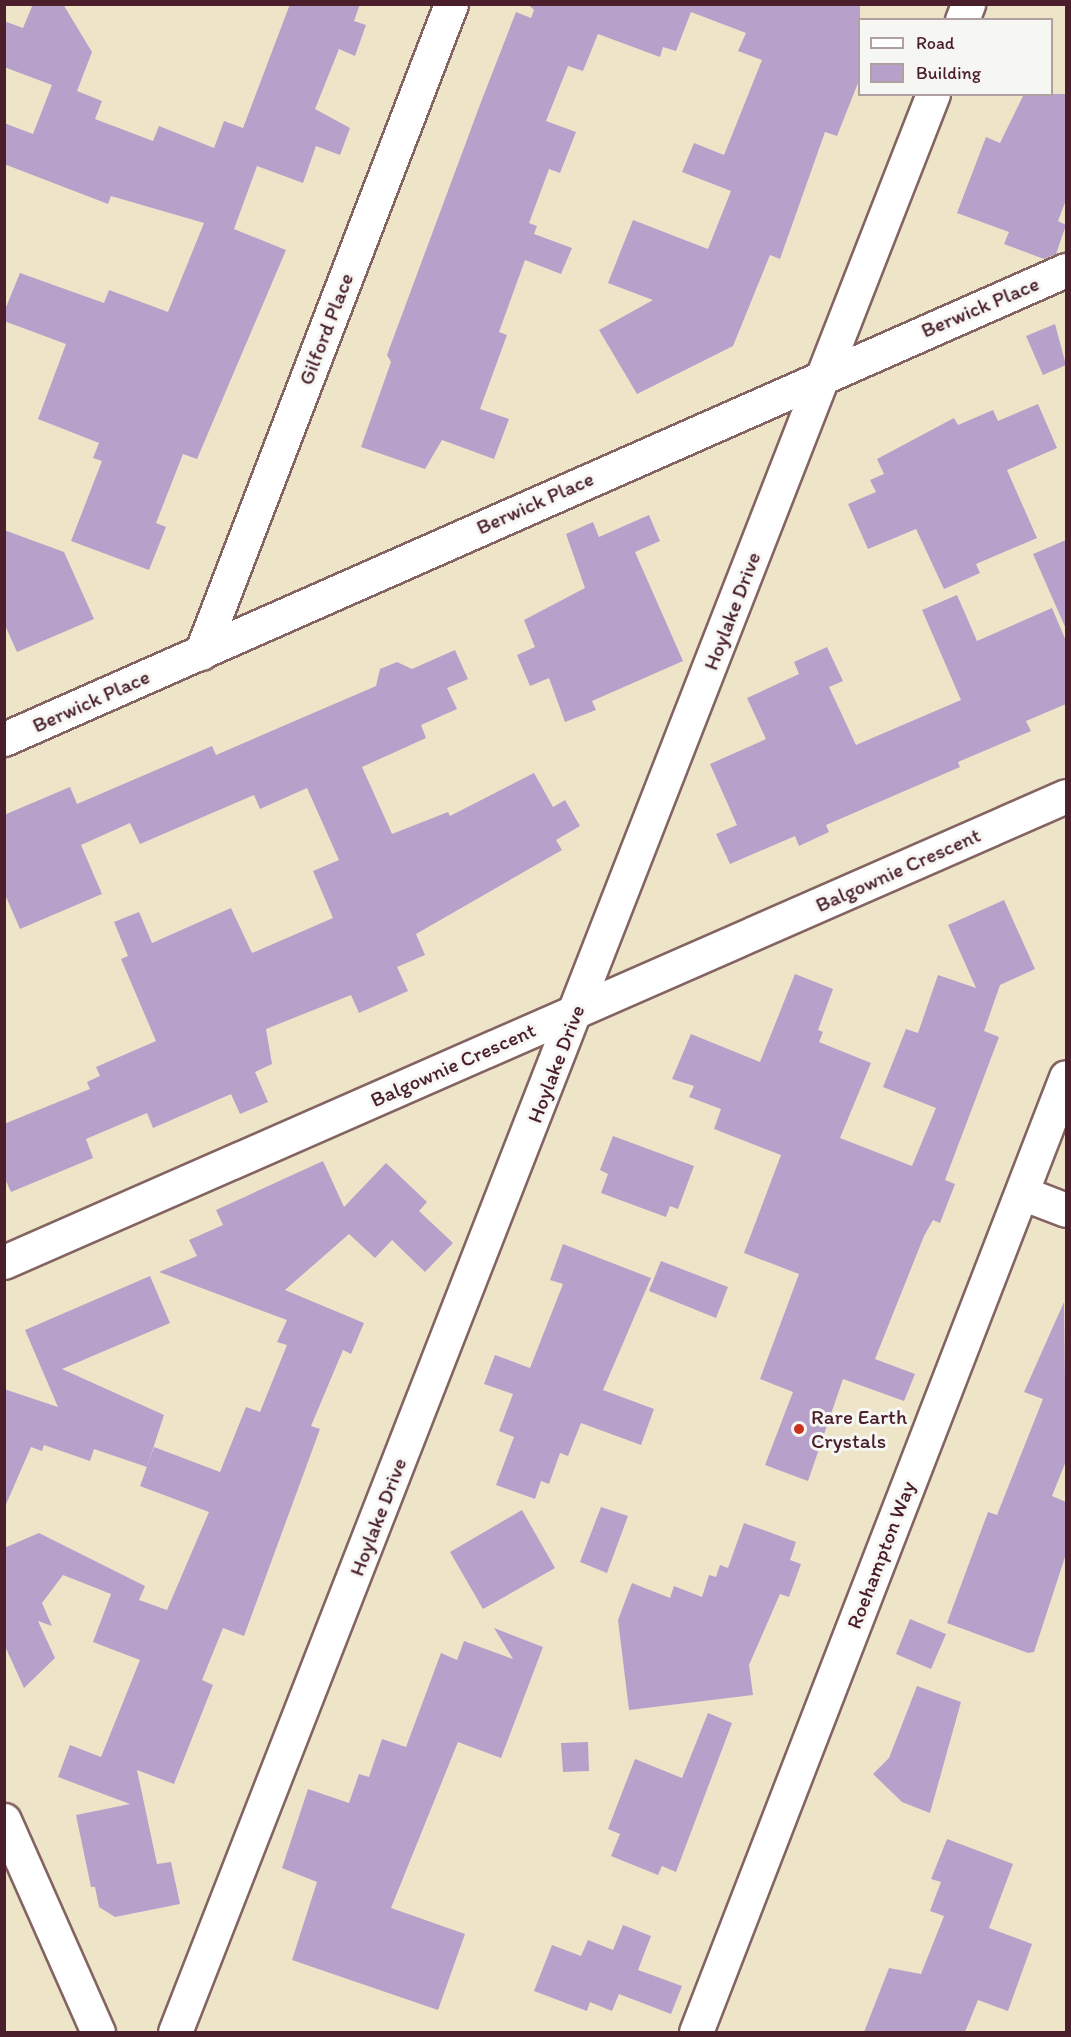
<!DOCTYPE html>
<html>
<head>
<meta charset="utf-8">
<style>
	body { margin:0 }
	#map { position:relative; width:1071px; height:2037px; overflow:hidden; background:#eee4c8; font-family:Itim,sans-serif }
	div>[style] { position:absolute }
	[style*='--x'] { left:calc(var(--x)*1px); top:calc(var(--y)*1px); width:calc(var(--w)*1px); rotate:calc(var(--a)*1deg) }
	.building>* { inset:0; background:#b7a1cb }
	.roads { filter:drop-shadow(2px 0 #836462) drop-shadow(-2px 0 #836462) drop-shadow(0 2px #836462) drop-shadow(0 -2px #836462) }
	.minor>* { height:33px; margin:-16.5px; padding:0 16.5px; transform-origin:16.5px; border-radius:16.5px; background:#fff }
	.dots>* { width:16px; height:16px; translate:-50% -50%; box-sizing:border-box; border:3px solid #f6f6f2; border-radius:50% }
	span { translate:-50% -50%; white-space:nowrap; text-align:center; line-height:1.15; -webkit-text-stroke:6px #f6f6f2; paint-order:stroke }
	.street-label { font-size:21px; color:#4a1f2b }
	.poi-label { font-size:21px; color:#4a1f2b }
	.left { translate:0 -50%; text-align:left }
	.frame { position:absolute; inset:0; border:6px solid #4a1f2b; pointer-events:none }
	.legend { position:absolute; left:858px; top:18px; width:195px; height:78px; box-sizing:border-box; background:#f6f6f2; border:2px solid #b1a0a2; margin:0; padding:8px 10px; list-style:none; font-size:18px; color:#4a1f2b }
	.legend li { display:flex; align-items:center; gap:12px; height:30px }
	.legend b { width:30px; border:2px solid #b1a0a2 }
</style>
</head>
<body>
<div id="map">
	<div class="building">
		<i style="clip-path:polygon(33px 4px,63px 4px,92px 52px,77px 91px,102px 101px,95px 119px,153px 141px,159px 126px,214px 148px,224px 121px,243px 128px,290px 4px,360px 4px,354px 21px,366px 25px,355px 56px,339px 49px,315px 109px,350px 128px,340px 155px,316px 146px,303px 183px,257px 166px,234px 229px,286px 250px,197px 459px,183px 454px,156px 523px,166px 527px,149px 570px,71px 541px,102px 461px,93px 458px,99px 443px,38px 419px,66px 344px,4px 321px,4px 312px,20px 273px,104px 303px,109px 290px,168px 312px,204px 223px,111px 196px,108px 204px,4px 164px,4px 123px,33px 134px,52px 85px,4px 67px,4px 21px,23px 28px)"></i>
		<i style="clip-path:polygon(528px 4px,860px 4px,860px 78px,837px 136px,825px 132px,780px 259px,770px 255px,733px 346px,637px 394px,599px 330px,653px 300px,608px 283px,633px 220px,708px 249px,731px 191px,682px 172px,694px 143px,724px 155px,762px 60px,738px 51px,746px 33px,691px 12px,676px 51px,663px 47px,660px 57px,598px 34px,583px 71px,568px 66px,546px 121px,576px 132px,560px 173px,549px 169px,529px 223px,537px 226px,534px 234px,572px 248px,561px 274px,525px 260px,499px 332px,507px 335px,480px 409px,509px 419px,494px 459px,442px 440px,425px 469px,361px 447px,391px 362px,387px 355px,481px 102px,516px 12px,531px 18px,534px 10px)"></i>
		<i style="clip-path:polygon(1024px 94px,1066px 94px,1066px 200px,1058px 221px,1066px 225px,1056px 254px,1044px 259px,1004px 244px,1009px 232px,957px 213px,986px 137px,1000px 143px)"></i>
		<i style="clip-path:polygon(1055px 324px,1066px 365px,1043px 375px,1026px 336px)"></i>
		<i style="clip-path:polygon(1038px 404px,1057px 448px,1007px 470px,1037px 538px,976px 564px,980px 573px,944px 589px,916px 529px,868px 549px,848px 504px,876px 492px,870px 480px,884px 474px,877px 459px,954px 418px,958px 425px,993px 410px,998px 421px)"></i>
		<i style="clip-path:polygon(649px 515px,660px 541px,635px 552px,683px 661px,592px 701px,596px 710px,565px 722px,549px 678px,530px 686px,517px 655px,535px 647px,524px 620px,585px 588px,566px 534px,593px 522px,599px 537px)"></i>
		<i style="clip-path:polygon(4px 530px,64px 552px,94px 619px,17px 652px,4px 623px)"></i>
		<i style="clip-path:polygon(1066px 540px,1066px 629px,1033px 554px)"></i>
		<i style="clip-path:polygon(957px 595px,977px 641px,1052px 608px,1066px 641px,1066px 704px,1026px 721px,1031px 731px,958px 762px,960px 767px,826px 825px,829px 832px,799px 846px,795px 836px,730px 864px,716px 834px,737px 825px,710px 764px,766px 739px,747px 698px,799px 674px,794px 662px,827px 647px,843px 681px,829px 687px,856px 745px,961px 700px,922px 610px)"></i>
		<i style="clip-path:polygon(455px 650px,468px 679px,447px 688px,457px 709px,421px 725px,426px 738px,362px 767px,392px 834px,448px 812px,450px 816px,534px 773px,553px 807px,565px 800px,580px 826px,556px 840px,562px 850px,416px 934px,425px 955px,397px 967px,408px 991px,359px 1013px,351px 995px,266px 1029px,272px 1064px,255px 1072px,268px 1102px,240px 1114px,231px 1094px,153px 1128px,147px 1113px,86px 1139px,93px 1158px,11px 1192px,4px 1177px,4px 1124px,90px 1089px,87px 1082px,100px 1076px,96px 1067px,156px 1041px,121px 959px,128px 956px,114px 922px,139px 912px,152px 943px,231px 908px,252px 953px,333px 918px,313px 871px,339px 860px,307px 788px,260px 809px,254px 795px,140px 844px,130px 823px,81px 845px,102px 894px,20px 929px,4px 892px,4px 815px,70px 787px,77px 804px,212px 746px,216px 755px,376px 686px,380px 669px,397px 662px,412px 669px)"></i>
		<i style="clip-path:polygon(1004px 900px,1035px 969px,1000px 985px,984px 1031px,999px 1037px,945px 1180px,955px 1184px,940px 1223px,933px 1220px,924px 1236px,875px 1359px,915px 1374px,904px 1401px,843px 1379px,808px 1481px,765px 1465px,793px 1392px,760px 1379px,799px 1274px,744px 1253px,781px 1155px,714px 1129px,721px 1109px,689px 1097px,694px 1086px,672px 1079px,691px 1034px,760px 1062px,795px 974px,833px 989px,818px 1030px,823px 1032px,819px 1042px,871px 1063px,840px 1138px,912px 1166px,936px 1108px,883px 1087px,906px 1029px,918px 1033px,938px 975px,976px 988px,948px 925px)"></i>
		<i style="clip-path:polygon(613px 1136px,694px 1166px,678px 1209px,670px 1206px,666px 1217px,601px 1193px,608px 1174px,600px 1170px)"></i>
		<i style="clip-path:polygon(323px 1161px,344px 1207px,386px 1163px,427px 1202px,419px 1211px,453px 1243px,425px 1272px,392px 1240px,375px 1258px,349px 1234px,285px 1290px,364px 1323px,351px 1354px,343px 1350px,311px 1426px,320px 1429px,244px 1636px,223px 1628px,202px 1680px,213px 1685px,174px 1784px,137px 1770px,157px 1864px,171px 1862px,180px 1904px,115px 1917px,99px 1907px,95px 1887px,91px 1887px,76px 1815px,130px 1804px,58px 1777px,70px 1745px,101px 1757px,140px 1660px,93px 1642px,111px 1594px,63px 1575px,42px 1603px,52px 1626px,38px 1621px,55px 1658px,24px 1688px,4px 1644px,4px 1548px,39px 1533px,145px 1586px,139px 1600px,167px 1610px,209px 1512px,140px 1486px,154px 1447px,220px 1472px,246px 1407px,260px 1412px,287px 1345px,277px 1342px,287px 1320px,159px 1272px,197px 1256px,189px 1240px,223px 1225px,216px 1210px)"></i>
		<i style="clip-path:polygon(563px 1244px,651px 1278px,603px 1390px,654px 1409px,641px 1445px,581px 1423px,568px 1456px,560px 1453px,549px 1484px,541px 1481px,535px 1499px,496px 1485px,514px 1437px,499px 1431px,513px 1394px,484px 1384px,495px 1355px,530px 1368px,563px 1284px,550px 1280px)"></i>
		<i style="clip-path:polygon(661px 1261px,728px 1287px,716px 1318px,649px 1291px)"></i>
		<i style="clip-path:polygon(150px 1276px,170px 1323px,62px 1369px,164px 1415px,147px 1467px,94px 1449px,90px 1461px,44px 1445px,42px 1451px,31px 1447px,4px 1509px,4px 1389px,58px 1407px,25px 1330px)"></i>
		<i style="clip-path:polygon(1064px 1302px,1066px 1461px,1052px 1496px,1066px 1502px,1066px 1554px,1034px 1652px,1028px 1653px,947px 1623px,988px 1512px,997px 1515px,1043px 1399px,1024px 1392px)"></i>
		<i style="clip-path:polygon(601px 1507px,628px 1516px,607px 1573px,580px 1562px)"></i>
		<i style="clip-path:polygon(522px 1510px,555px 1568px,483px 1609px,450px 1552px)"></i>
		<i style="clip-path:polygon(744px 1523px,796px 1542px,790px 1560px,801px 1564px,789px 1597px,780px 1594px,749px 1665px,753px 1695px,629px 1710px,618px 1620px,632px 1583px,670px 1598px,674px 1586px,702px 1597px,709px 1575px,716px 1577px,720px 1565px,728px 1568px)"></i>
		<i style="clip-path:polygon(910px 1619px,946px 1634px,931px 1669px,896px 1654px)"></i>
		<i style="clip-path:polygon(494px 1628px,543px 1647px,501px 1758px,458px 1742px,391px 1908px,465px 1934px,438px 2010px,292px 1960px,317px 1882px,282px 1868px,308px 1789px,349px 1803px,359px 1774px,369px 1777px,382px 1739px,406px 1747px,441px 1653px,457px 1660px,464px 1641px,513px 1659px)"></i>
		<i style="clip-path:polygon(917px 1686px,961px 1702px,930px 1813px,902px 1802px,873px 1774px,889px 1758px)"></i>
		<i style="clip-path:polygon(708px 1713px,732px 1723px,676px 1872px,662px 1866px,658px 1875px,611px 1856px,620px 1834px,608px 1829px,635px 1759px,682px 1778px)"></i>
		<i style="clip-path:polygon(588px 1742px,589px 1771px,563px 1772px,561px 1743px)"></i>
		<i style="clip-path:polygon(947px 1839px,1013px 1864px,989px 1928px,1032px 1944px,1008px 2011px,978px 2000px,965px 2032px,864px 2032px,889px 1968px,921px 1974px,944px 1916px,930px 1911px,941px 1882px,931px 1879px)"></i>
		<i style="clip-path:polygon(623px 1925px,651px 1936px,638px 1970px,682px 1986px,671px 2014px,619px 1994px,612px 2011px,590px 2002px,587px 2011px,534px 1991px,552px 1945px,581px 1956px,588px 1940px,613px 1950px)"></i>
	</div>
	<div class="roads">
		<div class="minor">
			<i style="--x:962;--y:20;--w:17;--a:-69"></i>
			<i style="--x:201;--y:653;--w:695;--a:-68.93"></i>
			<i style="--x:4;--y:739;--w:1161;--a:-23.83"></i>
			<i style="--x:1022;--y:1193;--w:47;--a:21.1"></i>
			<i style="--x:4;--y:1262;--w:1160;--a:-23.69"></i>
			<i style="--x:4;--y:1820;--w:232;--a:66.1"></i>
			<i style="--x:175;--y:2032;--w:2081;--a:-68.64"></i>
			<i style="--x:696;--y:2032;--w:1024;--a:-68.82"></i>
		</div>
	</div>
	<div class="dots">
		<i style="left:799px;top:1429px;background:#c8321e"></i>
	</div>
	<div class="street-label">
		<span style="left:980px;top:307px;rotate:-23deg">Berwick Place</span>
		<span style="left:326px;top:329px;rotate:-69deg">Gilford Place</span>
		<span style="left:535px;top:503px;rotate:-24deg">Berwick Place</span>
		<span style="left:732px;top:611px;rotate:-69deg">Hoylake Drive</span>
		<span style="left:91px;top:701px;rotate:-24deg">Berwick Place</span>
		<span style="left:898px;top:870px;rotate:-24deg">Balgownie Crescent</span>
		<span style="left:556px;top:1064px;rotate:-69deg">Hoylake Drive</span>
		<span style="left:453px;top:1065px;rotate:-24deg">Balgownie Crescent</span>
		<span style="left:378px;top:1517px;rotate:-69deg">Hoylake Drive</span>
		<span style="left:881px;top:1555px;rotate:-69deg">Roehampton Way</span>
	</div>
	<div class="poi-label">
		<span class="left" style="left:811px;top:1429px">Rare Earth<br>Crystals</span>
	</div>
	<div class="frame"></div>
	<ul class="legend">
	<li><b style="height:8px;background:#fff"></b>Road</li>
	<li><b style="height:16px;background:#b7a1cb"></b>Building</li>
	</ul>
</div>
</body>
</html>
